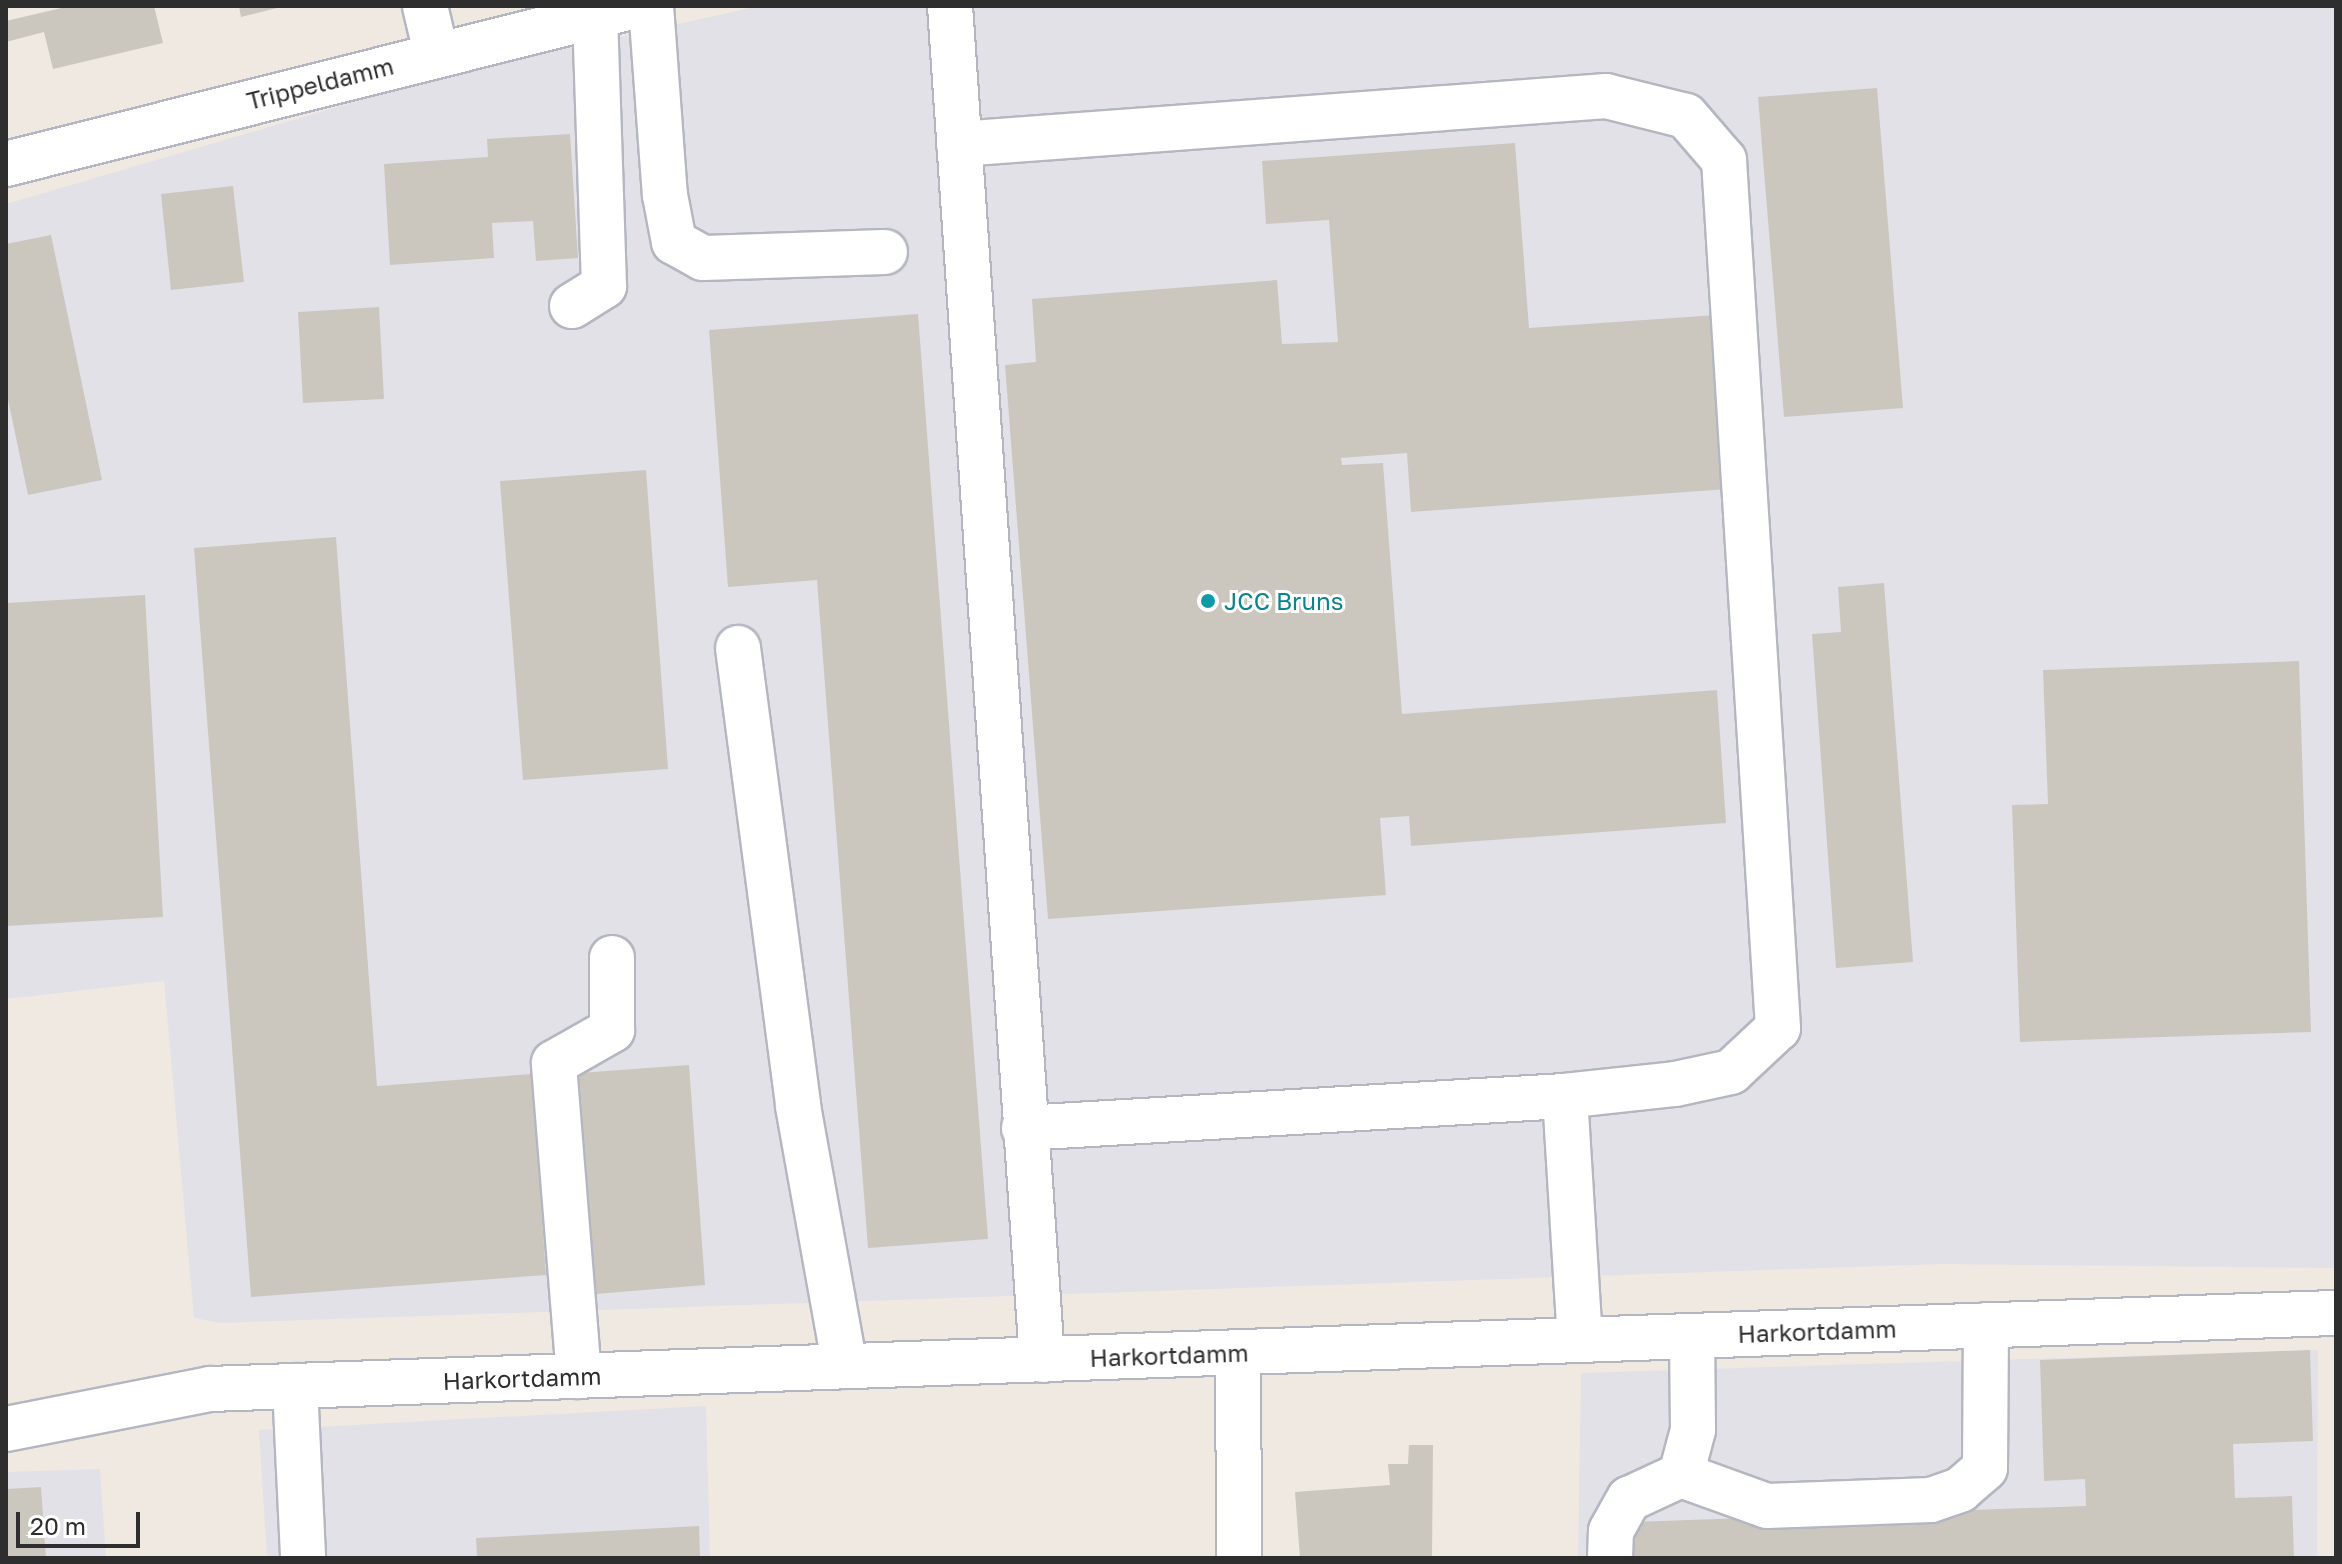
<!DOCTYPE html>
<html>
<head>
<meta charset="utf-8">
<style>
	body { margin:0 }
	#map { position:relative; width:2342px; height:1564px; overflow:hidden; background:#efe9e1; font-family:"Golos Text",sans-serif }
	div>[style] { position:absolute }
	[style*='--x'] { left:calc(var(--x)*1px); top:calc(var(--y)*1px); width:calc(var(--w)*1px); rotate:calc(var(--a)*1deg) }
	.industrial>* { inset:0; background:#e3e1e8 }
	.building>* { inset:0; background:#cbc7bf }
	.roads { filter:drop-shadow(2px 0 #b4b7c1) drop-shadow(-2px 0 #b4b7c1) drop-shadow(0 2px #b4b7c1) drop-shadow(0 -2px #b4b7c1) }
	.minor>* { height:44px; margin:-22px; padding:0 22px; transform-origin:22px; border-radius:22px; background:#fff }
	.dots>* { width:22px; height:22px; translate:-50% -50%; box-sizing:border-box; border:4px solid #fff; border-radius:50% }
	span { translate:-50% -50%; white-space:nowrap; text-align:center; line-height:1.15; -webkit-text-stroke:6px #fff; paint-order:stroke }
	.street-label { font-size:24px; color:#2e2e2e }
	.culture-label { font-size:24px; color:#0d838f }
	.left { translate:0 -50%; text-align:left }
	.frame { position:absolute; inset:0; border:8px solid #2e2e2e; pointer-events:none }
	.scale { position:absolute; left:16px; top:1512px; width:124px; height:36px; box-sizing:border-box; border:4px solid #2e2e2e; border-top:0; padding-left:10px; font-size:24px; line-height:28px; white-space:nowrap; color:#2e2e2e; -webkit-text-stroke:6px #fff; paint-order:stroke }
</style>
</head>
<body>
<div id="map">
	<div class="industrial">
		<i style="clip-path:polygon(759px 6px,2336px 6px,2336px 1268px,1941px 1264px,220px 1323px,194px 1318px,164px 981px,6px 999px,6px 204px,440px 77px)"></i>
		<i style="clip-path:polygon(2318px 1350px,2317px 1558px,1578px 1558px,1581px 1373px)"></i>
		<i style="clip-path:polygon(706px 1406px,710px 1558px,267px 1558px,259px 1430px)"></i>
		<i style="clip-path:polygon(100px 1469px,106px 1558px,6px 1558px,6px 1472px)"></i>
	</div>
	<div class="building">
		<i style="clip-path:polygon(70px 6px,154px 6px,163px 43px,53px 69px,44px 32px,6px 42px,6px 21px)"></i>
		<i style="clip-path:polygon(239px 6px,281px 6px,281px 7px,241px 17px)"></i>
		<i style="clip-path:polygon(1877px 88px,1903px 408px,1784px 417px,1758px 97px)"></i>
		<i style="clip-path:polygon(570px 134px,578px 258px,536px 261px,533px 221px,492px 223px,494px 258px,390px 265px,384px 164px,488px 157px,487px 139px)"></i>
		<i style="clip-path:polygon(1515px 143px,1529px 328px,1716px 315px,1728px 489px,1411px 512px,1407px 453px,1341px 458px,1342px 465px,1383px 463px,1402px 714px,1717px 690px,1726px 823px,1411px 846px,1409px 816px,1380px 818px,1386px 895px,1048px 919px,1005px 365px,1036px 362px,1032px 299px,1277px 280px,1282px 344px,1338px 342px,1329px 220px,1266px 224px,1262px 161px)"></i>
		<i style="clip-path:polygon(233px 186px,244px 282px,171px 290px,161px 194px)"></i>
		<i style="clip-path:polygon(51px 235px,102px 480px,28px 495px,6px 390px,6px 244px)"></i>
		<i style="clip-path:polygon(379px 307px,384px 399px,303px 403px,298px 312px)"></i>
		<i style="clip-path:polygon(918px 314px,988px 1239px,868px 1248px,817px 580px,728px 587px,709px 330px)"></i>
		<i style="clip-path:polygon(646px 470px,668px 769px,523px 780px,500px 481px)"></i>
		<i style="clip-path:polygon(336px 537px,377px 1086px,532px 1074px,546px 1275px,251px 1297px,194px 548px)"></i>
		<i style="clip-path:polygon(1884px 583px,1913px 962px,1836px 968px,1812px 634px,1841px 632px,1838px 587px)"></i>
		<i style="clip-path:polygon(145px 595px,163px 917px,6px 926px,6px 603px)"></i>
		<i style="clip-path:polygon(2299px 661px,2311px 1032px,2020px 1042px,2012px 805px,2048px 804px,2043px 670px)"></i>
		<i style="clip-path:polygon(689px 1065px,705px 1285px,596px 1294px,579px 1073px)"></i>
		<i style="clip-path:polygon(2310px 1350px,2313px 1441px,2233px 1444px,2235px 1498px,2292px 1496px,2294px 1558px,1634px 1558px,1633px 1522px,2086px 1506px,2085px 1479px,2044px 1481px,2040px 1360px)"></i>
		<i style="clip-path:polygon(1409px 1445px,1433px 1445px,1432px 1558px,1300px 1558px,1295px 1492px,1390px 1485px,1388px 1464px,1408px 1464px)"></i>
		<i style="clip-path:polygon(41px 1487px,46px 1558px,6px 1558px,6px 1489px)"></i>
		<i style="clip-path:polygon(699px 1526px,700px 1558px,477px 1558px,476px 1538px)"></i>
	</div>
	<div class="roads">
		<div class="minor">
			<i style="--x:425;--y:6;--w:48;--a:76.8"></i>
			<i style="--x:651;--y:6;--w:190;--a:85.8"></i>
			<i style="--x:665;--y:195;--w:48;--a:79.2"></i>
			<i style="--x:674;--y:242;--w:33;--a:29"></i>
			<i style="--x:703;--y:258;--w:182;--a:-1.9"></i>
			<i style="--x:950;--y:6;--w:1357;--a:86.11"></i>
			<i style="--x:959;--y:144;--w:649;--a:-4.24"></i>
			<i style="--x:1606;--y:96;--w:82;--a:14"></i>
			<i style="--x:1686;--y:116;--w:58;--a:49.2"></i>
			<i style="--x:1724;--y:160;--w:870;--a:86.44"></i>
			<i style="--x:1778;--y:1028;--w:64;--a:136.9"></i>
			<i style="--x:1731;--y:1072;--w:57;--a:167.9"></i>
			<i style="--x:1675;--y:1084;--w:111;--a:173.8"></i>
			<i style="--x:1565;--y:1096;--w:244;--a:86.5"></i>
			<i style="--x:6;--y:164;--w:649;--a:-14.1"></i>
			<i style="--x:572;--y:306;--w:38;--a:-32"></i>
			<i style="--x:604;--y:286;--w:272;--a:-91.9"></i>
			<i style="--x:738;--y:648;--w:462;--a:82.5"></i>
			<i style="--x:798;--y:1106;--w:264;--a:79.8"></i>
			<i style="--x:1024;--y:1128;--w:542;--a:-3.39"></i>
			<i style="--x:1238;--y:1352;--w:206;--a:89.7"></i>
			<i style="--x:579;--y:1376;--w:314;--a:-94.6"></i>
			<i style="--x:554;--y:1063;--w:67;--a:-29.6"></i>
			<i style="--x:612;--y:1030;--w:72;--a:-90"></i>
			<i style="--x:295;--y:1386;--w:172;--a:87.3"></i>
			<i style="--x:6;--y:1429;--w:208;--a:-11.1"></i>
			<i style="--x:210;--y:1389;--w:2127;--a:-2.05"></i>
			<i style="--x:1681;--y:1475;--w:91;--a:19.8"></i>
			<i style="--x:1767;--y:1506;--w:164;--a:-2.1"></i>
			<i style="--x:1931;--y:1500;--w:31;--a:-19"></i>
			<i style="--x:1960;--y:1490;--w:33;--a:-41"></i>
			<i style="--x:1985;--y:1468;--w:143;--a:-89.6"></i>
			<i style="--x:1610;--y:1558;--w:27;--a:-88"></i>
			<i style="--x:1611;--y:1531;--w:37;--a:-61"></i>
			<i style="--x:1629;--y:1499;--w:57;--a:-24.8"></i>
			<i style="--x:1681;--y:1475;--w:47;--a:-75.1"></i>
			<i style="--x:1693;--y:1430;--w:94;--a:-90.6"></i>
		</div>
	</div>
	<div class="dots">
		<i style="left:1208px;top:601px;background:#0f9aa8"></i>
	</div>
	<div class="street-label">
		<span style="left:320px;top:83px;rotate:-14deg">Trippeldamm</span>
		<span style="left:1817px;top:1331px;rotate:-2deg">Harkortdamm</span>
		<span style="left:1169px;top:1355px;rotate:-2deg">Harkortdamm</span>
		<span style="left:522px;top:1378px;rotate:-2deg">Harkortdamm</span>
	</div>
	<div class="culture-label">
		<span class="left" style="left:1224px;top:601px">JCC Bruns</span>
	</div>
	<div class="frame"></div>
	<div class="scale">20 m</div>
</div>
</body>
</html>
